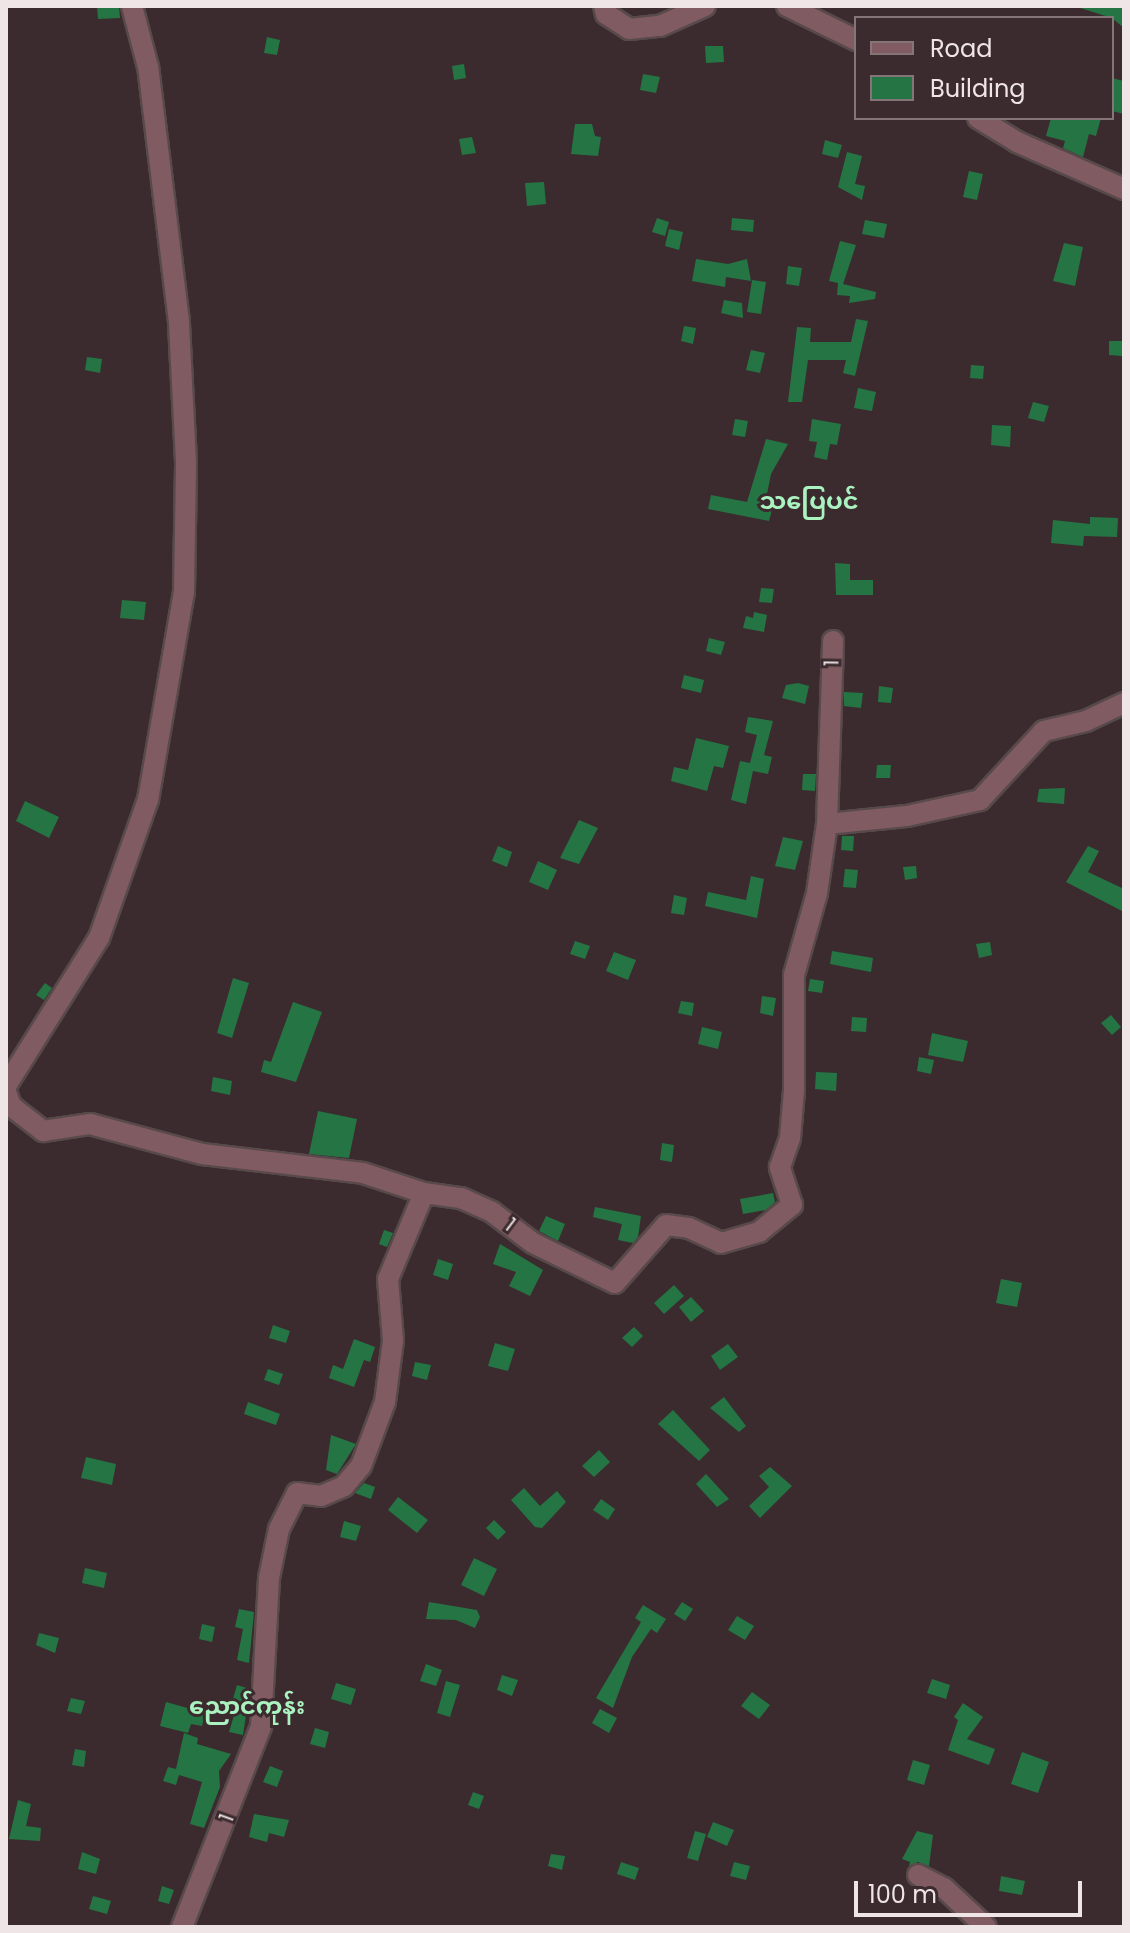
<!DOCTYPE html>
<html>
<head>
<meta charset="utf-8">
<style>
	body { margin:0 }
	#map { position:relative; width:1130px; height:1933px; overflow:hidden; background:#3b2b2e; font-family:Poppins,"Noto Sans Myanmar",sans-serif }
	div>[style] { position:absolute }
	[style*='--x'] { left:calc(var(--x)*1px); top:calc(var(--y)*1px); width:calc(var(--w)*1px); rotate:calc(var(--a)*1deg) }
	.building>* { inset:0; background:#257444 }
	.roads { filter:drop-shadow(2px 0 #58494b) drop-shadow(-2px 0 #58494b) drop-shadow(0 2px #58494b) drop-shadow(0 -2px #58494b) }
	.minor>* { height:20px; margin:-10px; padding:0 10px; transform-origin:10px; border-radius:10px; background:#805b61 }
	span { translate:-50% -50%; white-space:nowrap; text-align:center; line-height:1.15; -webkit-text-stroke:6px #3b2b2e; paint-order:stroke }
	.street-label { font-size:20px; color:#f0e5e6 }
	.quarter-label { font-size:24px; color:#aaf2bf; font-weight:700 }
	.frame { position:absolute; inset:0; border:8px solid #f0e5e6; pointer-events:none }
	.legend { position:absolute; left:854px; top:16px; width:260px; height:104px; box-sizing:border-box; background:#3b2b2e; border:2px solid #837578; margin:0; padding:10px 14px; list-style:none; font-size:24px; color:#f0e5e6 }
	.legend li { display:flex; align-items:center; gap:16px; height:40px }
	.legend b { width:40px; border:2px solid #837578 }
	.scale { position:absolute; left:854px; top:1881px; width:228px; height:36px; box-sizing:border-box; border:4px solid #f0e5e6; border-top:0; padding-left:10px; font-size:24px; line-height:28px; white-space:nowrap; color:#f0e5e6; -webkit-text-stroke:6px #3b2b2e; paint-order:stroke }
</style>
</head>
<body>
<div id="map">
	<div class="building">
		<i style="clip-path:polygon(97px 6px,119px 6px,120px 18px,98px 19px)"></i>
		<i style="clip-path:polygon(1074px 6px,1124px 6px,1124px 28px,1112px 18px)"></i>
		<i style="clip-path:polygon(267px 37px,280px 40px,277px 55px,264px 53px)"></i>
		<i style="clip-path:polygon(705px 46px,723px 46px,724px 62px,706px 63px)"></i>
		<i style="clip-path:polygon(464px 64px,466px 78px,454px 80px,452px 66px)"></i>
		<i style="clip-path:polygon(643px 74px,660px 77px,656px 93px,640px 90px)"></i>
		<i style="clip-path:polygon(1112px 78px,1124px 81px,1124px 114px,1112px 111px)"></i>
		<i style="clip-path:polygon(1051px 118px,1101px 118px,1096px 136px,1089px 134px,1083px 157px,1063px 148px,1065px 141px,1046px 136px)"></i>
		<i style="clip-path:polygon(575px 124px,592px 124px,595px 136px,601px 137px,598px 156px,571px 154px)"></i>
		<i style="clip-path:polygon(472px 137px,476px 153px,462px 155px,459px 139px)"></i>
		<i style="clip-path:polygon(825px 140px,842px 145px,838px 158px,822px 154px)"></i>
		<i style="clip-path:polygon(847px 152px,862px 156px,855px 184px,865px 186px,862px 200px,838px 187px)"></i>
		<i style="clip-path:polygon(969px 171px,983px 174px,977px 200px,963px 197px)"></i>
		<i style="clip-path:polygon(544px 182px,546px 204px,527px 206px,525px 183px)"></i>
		<i style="clip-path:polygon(657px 218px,669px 222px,665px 236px,652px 232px)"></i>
		<i style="clip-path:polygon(732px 218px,754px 220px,753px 232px,731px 230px)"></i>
		<i style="clip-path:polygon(865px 220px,887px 224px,884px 238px,862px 234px)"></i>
		<i style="clip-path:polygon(669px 229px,683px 232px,679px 250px,665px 246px)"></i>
		<i style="clip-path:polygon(840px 241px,856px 245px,843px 284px,876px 292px,875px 299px,849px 303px,850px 296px,837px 295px,838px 283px,829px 281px)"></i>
		<i style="clip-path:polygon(1064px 243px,1083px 247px,1075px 286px,1053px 281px)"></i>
		<i style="clip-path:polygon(696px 259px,728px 264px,747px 259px,751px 281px,726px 277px,725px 287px,692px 281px)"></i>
		<i style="clip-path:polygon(788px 266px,802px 268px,799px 286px,786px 284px)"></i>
		<i style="clip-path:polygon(752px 280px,766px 282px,761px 314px,747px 312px)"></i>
		<i style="clip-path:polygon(724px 300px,742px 303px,743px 318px,721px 313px)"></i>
		<i style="clip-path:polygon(856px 319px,868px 321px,855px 376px,843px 373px,846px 360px,808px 360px,802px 402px,788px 402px,797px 327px,811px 328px,810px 342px,851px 342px)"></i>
		<i style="clip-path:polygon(684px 326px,696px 328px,693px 344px,681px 341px)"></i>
		<i style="clip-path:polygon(1109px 341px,1122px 341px,1122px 356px,1109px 355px)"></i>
		<i style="clip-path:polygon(751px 350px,765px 353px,760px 373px,746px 370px)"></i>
		<i style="clip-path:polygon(87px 357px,102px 359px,100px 373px,85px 370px)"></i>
		<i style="clip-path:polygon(971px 365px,984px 366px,983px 379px,970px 378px)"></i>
		<i style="clip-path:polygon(858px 388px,876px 392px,872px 411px,854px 408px)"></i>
		<i style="clip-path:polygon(1033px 402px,1049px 406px,1044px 422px,1028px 418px)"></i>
		<i style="clip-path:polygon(735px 419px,748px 421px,745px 437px,732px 435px)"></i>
		<i style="clip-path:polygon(812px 419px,841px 424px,837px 445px,830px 444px,827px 460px,814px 457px,817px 442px,809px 441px)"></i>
		<i style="clip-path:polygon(992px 425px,1011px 426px,1010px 447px,991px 445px)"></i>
		<i style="clip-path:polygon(766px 439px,788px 444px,771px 474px,765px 504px,773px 506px,769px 521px,708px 509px,711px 495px,747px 502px)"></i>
		<i style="clip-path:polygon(1090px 517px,1118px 518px,1117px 537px,1084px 536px,1083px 546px,1051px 543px,1053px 520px,1090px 524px)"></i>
		<i style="clip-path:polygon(835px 563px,850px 564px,850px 580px,873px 580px,873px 595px,836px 595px)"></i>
		<i style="clip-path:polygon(761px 588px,774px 589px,772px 603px,759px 602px)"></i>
		<i style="clip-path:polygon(122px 600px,146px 602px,144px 620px,120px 618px)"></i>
		<i style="clip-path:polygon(754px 612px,767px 615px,764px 632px,743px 628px,746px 616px,753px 618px)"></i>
		<i style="clip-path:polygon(709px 638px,725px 642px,721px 655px,706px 651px)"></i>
		<i style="clip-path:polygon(684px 675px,704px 680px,701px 693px,681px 688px)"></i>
		<i style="clip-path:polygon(798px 683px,809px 686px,805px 704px,782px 698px,786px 685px)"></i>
		<i style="clip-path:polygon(879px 686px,893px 688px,891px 703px,878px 702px)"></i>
		<i style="clip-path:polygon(844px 692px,863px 693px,861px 708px,844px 706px)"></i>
		<i style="clip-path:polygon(748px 717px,773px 721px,764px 755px,772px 757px,768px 774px,753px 771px,746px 804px,731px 800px,740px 761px,750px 763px,757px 735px,745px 732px)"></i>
		<i style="clip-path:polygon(696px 738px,729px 746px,723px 768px,714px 766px,707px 791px,671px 781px,674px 767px,688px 770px)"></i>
		<i style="clip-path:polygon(877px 765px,891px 765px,890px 778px,876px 778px)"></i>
		<i style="clip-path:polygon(803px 774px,816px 774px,815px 791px,802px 790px)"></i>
		<i style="clip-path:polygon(1065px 788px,1064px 804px,1037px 802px,1039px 789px)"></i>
		<i style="clip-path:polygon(25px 801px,59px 817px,49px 838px,16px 821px)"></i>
		<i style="clip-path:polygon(579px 820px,598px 828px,579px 864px,560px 858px)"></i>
		<i style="clip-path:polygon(842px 836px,854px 836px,853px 851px,841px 850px)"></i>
		<i style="clip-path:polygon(783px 837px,803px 841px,795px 870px,775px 866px)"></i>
		<i style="clip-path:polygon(498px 846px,512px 852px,507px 867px,492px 861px)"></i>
		<i style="clip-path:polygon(1088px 846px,1099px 851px,1088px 872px,1124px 889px,1124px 912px,1066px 882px)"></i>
		<i style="clip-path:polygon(538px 861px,557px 870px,548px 890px,529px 882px)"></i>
		<i style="clip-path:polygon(916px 866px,917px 878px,905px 880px,903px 867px)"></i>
		<i style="clip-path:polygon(845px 869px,858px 870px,856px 888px,843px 887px)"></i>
		<i style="clip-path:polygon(751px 876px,764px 879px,757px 918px,705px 906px,708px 892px,746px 900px)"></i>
		<i style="clip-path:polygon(674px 895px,687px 898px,684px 915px,671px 913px)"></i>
		<i style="clip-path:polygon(575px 941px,590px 946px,585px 959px,570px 954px)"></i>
		<i style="clip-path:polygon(990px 942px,992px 955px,979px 958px,976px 944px)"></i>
		<i style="clip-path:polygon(832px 951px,873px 958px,871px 972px,830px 964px)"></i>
		<i style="clip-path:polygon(614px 952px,636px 960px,628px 980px,606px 971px)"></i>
		<i style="clip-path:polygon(233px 978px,249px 983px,232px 1038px,217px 1033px)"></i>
		<i style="clip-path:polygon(810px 979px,824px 981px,822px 993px,808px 991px)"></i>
		<i style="clip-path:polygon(45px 983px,52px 988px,44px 1000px,36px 995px)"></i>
		<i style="clip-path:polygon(762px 996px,776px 998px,773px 1016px,760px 1013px)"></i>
		<i style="clip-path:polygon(681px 1001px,694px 1003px,692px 1016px,678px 1013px)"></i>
		<i style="clip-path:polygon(293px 1002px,322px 1012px,296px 1082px,261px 1072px,264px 1060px,271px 1062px)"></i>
		<i style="clip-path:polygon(1111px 1015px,1121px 1027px,1112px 1035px,1101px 1023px)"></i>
		<i style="clip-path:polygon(852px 1017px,867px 1018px,866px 1032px,851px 1031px)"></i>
		<i style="clip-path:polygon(702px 1027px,722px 1032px,718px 1049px,698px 1044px)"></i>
		<i style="clip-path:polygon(932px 1033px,968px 1041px,963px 1062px,928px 1055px)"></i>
		<i style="clip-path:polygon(919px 1057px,934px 1060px,931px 1074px,917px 1071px)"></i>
		<i style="clip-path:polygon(816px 1072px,837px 1073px,836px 1091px,815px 1089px)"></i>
		<i style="clip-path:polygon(213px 1077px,232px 1081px,230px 1095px,211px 1091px)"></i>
		<i style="clip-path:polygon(318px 1111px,357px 1119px,349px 1158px,309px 1154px)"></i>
		<i style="clip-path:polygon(662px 1143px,674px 1145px,672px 1162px,660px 1160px)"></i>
		<i style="clip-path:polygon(773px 1193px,775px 1202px,766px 1210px,743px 1214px,740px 1199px)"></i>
		<i style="clip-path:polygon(595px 1207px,641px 1216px,638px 1237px,633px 1243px,618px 1240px,622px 1224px,593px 1217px)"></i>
		<i style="clip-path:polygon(546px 1216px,565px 1224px,558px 1241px,539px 1231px)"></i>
		<i style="clip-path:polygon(384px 1230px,393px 1233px,387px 1247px,379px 1244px)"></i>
		<i style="clip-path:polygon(500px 1244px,543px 1270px,530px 1296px,509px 1286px,516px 1272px,493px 1264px)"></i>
		<i style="clip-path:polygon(438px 1259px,453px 1264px,448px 1280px,433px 1275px)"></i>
		<i style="clip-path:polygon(1001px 1279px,1022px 1283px,1017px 1307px,996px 1303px)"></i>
		<i style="clip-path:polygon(674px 1285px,684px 1296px,664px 1314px,654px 1303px)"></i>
		<i style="clip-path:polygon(691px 1297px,704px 1311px,691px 1322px,679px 1307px)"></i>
		<i style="clip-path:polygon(273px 1325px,290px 1331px,286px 1343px,269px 1338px)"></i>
		<i style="clip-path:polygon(634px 1327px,643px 1336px,632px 1347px,622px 1338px)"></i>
		<i style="clip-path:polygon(354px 1339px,375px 1347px,370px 1362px,364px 1360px,354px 1387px,329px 1378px,333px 1365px,343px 1369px)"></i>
		<i style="clip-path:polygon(495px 1343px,515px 1349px,508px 1371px,488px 1366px)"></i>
		<i style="clip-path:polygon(728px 1344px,738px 1357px,720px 1370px,711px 1356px)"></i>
		<i style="clip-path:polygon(415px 1362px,431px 1365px,427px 1380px,412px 1376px)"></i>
		<i style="clip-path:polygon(268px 1369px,283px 1374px,279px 1385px,264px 1380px)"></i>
		<i style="clip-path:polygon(724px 1397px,746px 1426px,739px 1432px,710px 1408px)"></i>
		<i style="clip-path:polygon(248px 1402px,280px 1414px,276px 1425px,244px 1414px)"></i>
		<i style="clip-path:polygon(673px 1410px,710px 1450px,699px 1461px,658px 1424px)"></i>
		<i style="clip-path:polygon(331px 1435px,356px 1444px,337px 1474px,326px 1470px)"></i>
		<i style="clip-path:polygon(599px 1450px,610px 1462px,594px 1477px,582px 1466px)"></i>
		<i style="clip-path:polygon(86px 1457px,116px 1464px,112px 1485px,81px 1478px)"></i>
		<i style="clip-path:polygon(770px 1467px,792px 1486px,760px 1518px,749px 1506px,769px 1487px,759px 1476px)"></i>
		<i style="clip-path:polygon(706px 1474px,729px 1499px,717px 1507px,696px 1484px)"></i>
		<i style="clip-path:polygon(364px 1483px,375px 1487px,371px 1499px,355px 1493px)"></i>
		<i style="clip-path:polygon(524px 1488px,540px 1506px,557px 1491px,566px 1502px,542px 1528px,535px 1527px,511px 1500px)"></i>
		<i style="clip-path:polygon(398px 1497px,428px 1520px,417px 1533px,388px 1510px)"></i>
		<i style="clip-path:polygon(601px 1499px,615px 1509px,608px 1520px,593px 1510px)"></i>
		<i style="clip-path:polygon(494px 1520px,506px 1532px,498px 1540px,486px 1528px)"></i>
		<i style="clip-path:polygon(344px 1521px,361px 1526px,356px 1541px,340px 1537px)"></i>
		<i style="clip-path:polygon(474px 1558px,497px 1569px,484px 1596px,461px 1585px)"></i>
		<i style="clip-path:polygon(85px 1568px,107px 1573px,104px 1588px,82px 1583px)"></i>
		<i style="clip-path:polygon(429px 1602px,477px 1610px,480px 1617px,475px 1628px,456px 1620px,426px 1619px)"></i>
		<i style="clip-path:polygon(682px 1602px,693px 1609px,685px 1621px,674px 1614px)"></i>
		<i style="clip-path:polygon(643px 1605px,666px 1619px,657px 1633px,651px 1629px,632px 1657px,613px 1708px,596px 1698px,641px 1622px,635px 1618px)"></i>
		<i style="clip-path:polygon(239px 1609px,254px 1612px,249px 1663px,237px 1660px,243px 1629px,235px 1627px)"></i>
		<i style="clip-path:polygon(737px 1616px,754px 1626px,745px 1640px,728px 1630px)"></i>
		<i style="clip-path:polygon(202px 1624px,215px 1627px,212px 1642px,199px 1639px)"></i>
		<i style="clip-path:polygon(39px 1633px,59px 1638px,55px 1653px,36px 1645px)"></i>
		<i style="clip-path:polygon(426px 1664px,442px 1670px,436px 1686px,420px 1681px)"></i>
		<i style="clip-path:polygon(502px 1675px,518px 1680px,512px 1696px,497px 1690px)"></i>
		<i style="clip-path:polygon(932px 1679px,950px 1685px,946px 1699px,927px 1693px)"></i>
		<i style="clip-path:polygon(446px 1681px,460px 1685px,450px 1717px,437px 1713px)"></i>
		<i style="clip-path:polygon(336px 1683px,356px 1689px,351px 1705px,331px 1699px)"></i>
		<i style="clip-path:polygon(237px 1685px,250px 1689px,243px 1735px,229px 1732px,238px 1702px,233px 1699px)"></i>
		<i style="clip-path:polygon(752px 1692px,770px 1705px,759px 1719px,741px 1706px)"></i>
		<i style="clip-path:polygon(71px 1698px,85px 1701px,81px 1714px,67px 1711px)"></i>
		<i style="clip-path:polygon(166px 1702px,205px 1713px,202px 1726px,191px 1724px,188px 1733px,160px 1726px)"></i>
		<i style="clip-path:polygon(963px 1703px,983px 1717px,967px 1739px,995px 1749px,989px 1765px,948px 1750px,958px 1720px,954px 1717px)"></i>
		<i style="clip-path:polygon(600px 1709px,617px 1718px,609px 1733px,592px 1723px)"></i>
		<i style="clip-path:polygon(315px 1728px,329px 1732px,325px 1748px,310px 1744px)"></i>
		<i style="clip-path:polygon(184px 1733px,198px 1738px,197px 1744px,231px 1754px,219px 1771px,220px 1787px,204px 1828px,190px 1824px,202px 1782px,179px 1775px,176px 1785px,163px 1781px,168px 1767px,176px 1769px)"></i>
		<i style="clip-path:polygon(75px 1749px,86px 1751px,84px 1767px,72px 1765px)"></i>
		<i style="clip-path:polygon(1022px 1752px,1049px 1762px,1038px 1793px,1011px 1784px)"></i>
		<i style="clip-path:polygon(913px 1760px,930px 1765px,924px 1785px,907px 1780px)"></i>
		<i style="clip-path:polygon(270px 1766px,283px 1771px,277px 1787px,263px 1782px)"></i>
		<i style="clip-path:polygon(473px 1792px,484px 1796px,479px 1809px,468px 1805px)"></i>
		<i style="clip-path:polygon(18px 1800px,31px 1804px,26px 1826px,41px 1828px,40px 1841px,9px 1839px)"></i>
		<i style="clip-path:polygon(254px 1814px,289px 1820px,284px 1837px,269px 1833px,267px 1842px,249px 1837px)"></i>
		<i style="clip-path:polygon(713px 1822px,734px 1830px,727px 1846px,707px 1837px)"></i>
		<i style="clip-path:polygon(695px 1831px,706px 1834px,698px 1861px,687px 1858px)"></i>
		<i style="clip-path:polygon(917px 1831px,933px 1835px,929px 1866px,918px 1862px,909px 1866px,910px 1862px,902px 1859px)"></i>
		<i style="clip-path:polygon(82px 1852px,100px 1859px,96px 1874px,78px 1869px)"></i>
		<i style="clip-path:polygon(551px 1854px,565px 1856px,562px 1870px,548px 1866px)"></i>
		<i style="clip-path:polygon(621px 1862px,639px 1868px,635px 1880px,617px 1874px)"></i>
		<i style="clip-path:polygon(734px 1862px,750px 1866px,746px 1880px,730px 1876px)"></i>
		<i style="clip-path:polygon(1001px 1876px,1025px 1881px,1022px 1895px,999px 1891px)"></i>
		<i style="clip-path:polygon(162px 1886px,174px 1890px,169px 1904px,158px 1901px)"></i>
		<i style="clip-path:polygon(93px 1896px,111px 1901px,107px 1914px,89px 1909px)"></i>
	</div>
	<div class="roads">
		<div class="minor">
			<i style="--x:604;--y:6;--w:8;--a:76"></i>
			<i style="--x:606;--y:14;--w:27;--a:33"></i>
			<i style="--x:629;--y:29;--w:31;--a:-6"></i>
			<i style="--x:660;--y:26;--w:49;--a:-24"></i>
			<i style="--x:787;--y:6;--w:77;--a:26.2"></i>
			<i style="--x:978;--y:118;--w:46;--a:31.6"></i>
			<i style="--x:1017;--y:142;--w:117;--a:23.7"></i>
			<i style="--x:827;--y:824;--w:80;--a:-5.7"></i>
			<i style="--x:907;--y:816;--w:75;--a:-12.4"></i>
			<i style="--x:980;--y:800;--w:94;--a:-47.2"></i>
			<i style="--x:1044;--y:731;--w:43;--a:-13.4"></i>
			<i style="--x:1086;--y:721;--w:42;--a:-25.3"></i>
			<i style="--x:6;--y:1086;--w:175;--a:-57.9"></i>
			<i style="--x:99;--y:938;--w:146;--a:-70.5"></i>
			<i style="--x:148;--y:800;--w:211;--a:-80.2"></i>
			<i style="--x:184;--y:592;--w:130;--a:-89.1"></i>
			<i style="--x:186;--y:462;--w:140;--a:-92.9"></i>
			<i style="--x:179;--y:322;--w:257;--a:-96.9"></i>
			<i style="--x:148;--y:67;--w:63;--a:-104.7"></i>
			<i style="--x:6;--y:1092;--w:15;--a:70"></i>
			<i style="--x:11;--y:1106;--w:41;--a:38"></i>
			<i style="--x:43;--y:1131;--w:48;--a:-8.5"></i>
			<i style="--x:90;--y:1124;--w:116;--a:15"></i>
			<i style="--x:202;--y:1154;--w:162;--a:6.7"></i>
			<i style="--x:363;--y:1173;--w:64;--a:18.2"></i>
			<i style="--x:918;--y:1875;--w:29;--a:27"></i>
			<i style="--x:944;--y:1888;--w:57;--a:42.9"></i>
			<i style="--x:182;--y:1927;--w:216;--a:-68.5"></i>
			<i style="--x:261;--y:1726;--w:148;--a:-86.9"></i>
			<i style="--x:269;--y:1578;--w:50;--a:-78.5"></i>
			<i style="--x:279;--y:1529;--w:40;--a:-63.4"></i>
			<i style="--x:297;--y:1493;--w:24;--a:7"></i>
			<i style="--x:321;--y:1496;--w:25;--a:-23"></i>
			<i style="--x:344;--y:1486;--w:26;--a:-50"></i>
			<i style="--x:361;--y:1466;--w:68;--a:-69.4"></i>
			<i style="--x:385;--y:1402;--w:63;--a:-82.6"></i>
			<i style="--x:393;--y:1340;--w:61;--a:-94.7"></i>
			<i style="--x:388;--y:1279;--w:93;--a:-67.3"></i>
			<i style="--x:424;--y:1193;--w:37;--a:8"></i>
			<i style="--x:461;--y:1198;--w:34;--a:24"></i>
			<i style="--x:492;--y:1212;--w:51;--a:37.1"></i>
			<i style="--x:533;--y:1243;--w:91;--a:26"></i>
			<i style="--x:615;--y:1283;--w:77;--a:-48.7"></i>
			<i style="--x:666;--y:1225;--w:23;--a:7"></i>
			<i style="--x:689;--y:1228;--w:35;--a:25"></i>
			<i style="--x:721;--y:1243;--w:40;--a:-16"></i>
			<i style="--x:759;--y:1232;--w:43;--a:-39.3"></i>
			<i style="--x:792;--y:1205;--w:40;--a:-108"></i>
			<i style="--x:780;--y:1167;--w:31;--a:-71"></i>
			<i style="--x:790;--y:1138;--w:48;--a:-85.2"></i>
			<i style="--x:794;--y:1090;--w:115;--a:-90"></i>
			<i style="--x:794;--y:975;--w:85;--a:-74.3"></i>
			<i style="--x:817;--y:893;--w:70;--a:-81.8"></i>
			<i style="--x:827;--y:824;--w:183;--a:-88.1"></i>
		</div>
	</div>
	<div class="street-label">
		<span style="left:832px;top:663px;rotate:-89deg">1</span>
		<span style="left:510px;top:1225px;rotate:37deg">1</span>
		<span style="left:227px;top:1818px;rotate:-70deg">1</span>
	</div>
	<div class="quarter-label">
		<span style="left:809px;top:501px">သပြေပင်</span>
		<span style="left:247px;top:1706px">ညောင်ကုန်း</span>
	</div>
	<div class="frame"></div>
	<ul class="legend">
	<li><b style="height:10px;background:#805b61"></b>Road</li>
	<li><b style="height:22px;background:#257444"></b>Building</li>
	</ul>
	<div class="scale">100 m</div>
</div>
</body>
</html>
